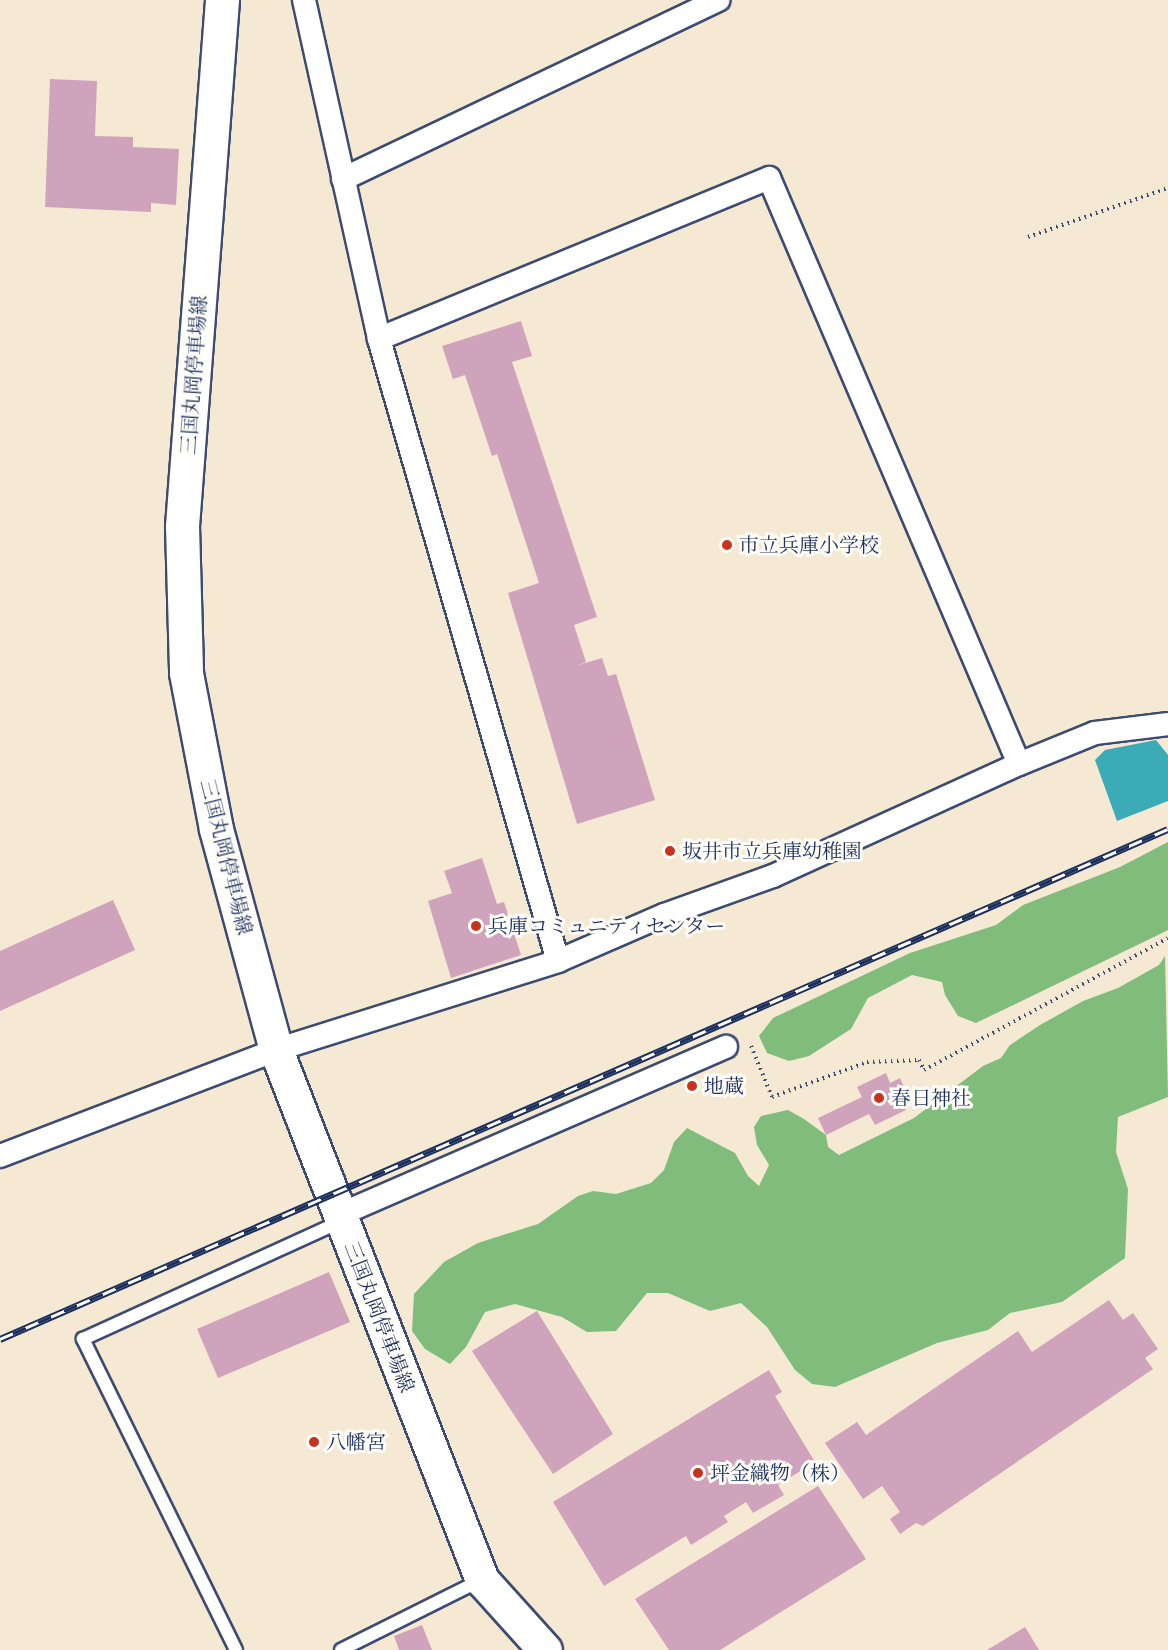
<!DOCTYPE html>
<html>
<head>
<meta charset="utf-8">
<style>
	body { margin:0 }
	#map { position:relative; width:1168px; height:1650px; overflow:hidden; background:#f6e9d4; font-family:"EB Garamond","Noto Serif JP",serif }
	div>[style] { position:absolute }
	[style*='--x'] { left:calc(var(--x)*1px); top:calc(var(--y)*1px); width:calc(var(--w)*1px); rotate:calc(var(--a)*1deg) }
	.forest>* { inset:0; background:#80bc7b }
	.water>* { inset:0; background:#3babb7 }
	.building>* { inset:0; background:#cfa3bb }
	.path>* { height:4px; margin-top:-2px; transform-origin:0; background:repeating-linear-gradient(90deg,#3c4b70 0 1.5px,transparent 0 6px) }
	.roads { filter:drop-shadow(2px 0 #3c4b70) drop-shadow(-2px 0 #3c4b70) drop-shadow(0 2px #3c4b70) drop-shadow(0 -2px #3c4b70) }
	.lane>* { height:12px; margin:-6px; padding:0 6px; transform-origin:6px; border-radius:6px; background:#fff }
	.street>* { height:22px; margin:-11px; padding:0 11px; transform-origin:11px; border-radius:11px; background:#fff }
	.secondary>* { height:33px; margin:-16.5px; padding:0 16.5px; transform-origin:16.5px; border-radius:16.5px; background:#fff }
	.rail>* { height:7px; margin-top:-3.5px; transform-origin:0; background:repeating-linear-gradient(90deg,#fdfcf7 0 14px,#1b2f5e 0 28px); box-sizing:border-box; border-block:2px solid #1b2f5e }
	.dots>* { width:16px; height:16px; translate:-50% -50%; box-sizing:border-box; border:3px solid #fdfcf7; border-radius:50% }
	span { translate:-50% -50%; white-space:nowrap; text-align:center; line-height:1.15; -webkit-text-stroke:6px #fdfcf7; paint-order:stroke }
	.street-label { font-size:20px; color:#1b2f5e }
	.poi-label { font-size:20px; color:#1b2f5e }
	.left { translate:0 -50%; text-align:left }
</style>
</head>
<body>
<div id="map">
	<div class="forest">
		<i style="clip-path:polygon(1168px 842px,1168px 930px,1160px 934px,976px 1023px,958px 1016px,945px 995px,942px 982px,912px 975px,868px 998px,851px 1029px,809px 1056px,789px 1061px,767px 1053px,759px 1036px,773px 1018px,910px 953px,996px 925px,1023px 905px,1120px 867px)"></i>
		<i style="clip-path:polygon(1165px 956px,1168px 1097px,1118px 1117px,1116px 1152px,1128px 1189px,1125px 1258px,1062px 1302px,1010px 1313px,988px 1330px,937px 1343px,835px 1387px,812px 1384px,795px 1370px,767px 1327px,741px 1303px,710px 1311px,668px 1293px,647px 1293px,616px 1331px,587px 1332px,562px 1317px,515px 1304px,485px 1312px,466px 1347px,450px 1364px,425px 1349px,412px 1331px,414px 1294px,444px 1262px,478px 1243px,538px 1224px,578px 1196px,593px 1191px,616px 1194px,651px 1183px,664px 1170px,674px 1142px,687px 1128px,735px 1153px,748px 1176px,759px 1186px,769px 1165px,757px 1145px,754px 1127px,761px 1116px,788px 1110px,804px 1119px,826px 1135px,828px 1147px,839px 1155px,914px 1118px,983px 1066px,1001px 1058px,1010px 1045px,1040px 1025px,1083px 1001px,1118px 988px,1159px 965px)"></i>
	</div>
	<div class="water">
		<i style="clip-path:polygon(1156px 740px,1168px 755px,1168px 801px,1117px 821px,1095px 760px,1105px 750px)"></i>
	</div>
	<div class="building">
		<i style="clip-path:polygon(50px 79px,97px 81px,95px 136px,133px 137px,133px 147px,179px 149px,176px 205px,151px 203px,151px 212px,45px 207px)"></i>
		<i style="clip-path:polygon(521px 321px,532px 356px,512px 362px,597px 617px,574px 625px,586px 662px,575px 666px,602px 658px,608px 676px,616px 674px,655px 800px,577px 824px,508px 593px,539px 583px,497px 454px,492px 456px,465px 375px,453px 379px,442px 346px)"></i>
		<i style="clip-path:polygon(482px 858px,497px 904px,504px 902px,521px 955px,451px 978px,428px 901px,452px 893px,444px 871px)"></i>
		<i style="clip-path:polygon(113px 900px,135px 950px,0 1011px,0 951px)"></i>
		<i style="clip-path:polygon(886px 1073px,890px 1083px,900px 1078px,908px 1095px,900px 1099px,906px 1110px,875px 1125px,869px 1114px,826px 1135px,818px 1118px,862px 1097px,857px 1087px)"></i>
		<i style="clip-path:polygon(329px 1272px,350px 1322px,218px 1378px,197px 1329px)"></i>
		<i style="clip-path:polygon(1109px 1300px,1123px 1320px,1133px 1313px,1158px 1349px,1145px 1358px,1153px 1369px,923px 1526px,916px 1523px,900px 1534px,890px 1519px,900px 1512px,882px 1486px,863px 1499px,825px 1443px,857px 1422px,866px 1435px,1018px 1331px,1032px 1352px)"></i>
		<i style="clip-path:polygon(537px 1311px,613px 1434px,553px 1474px,472px 1351px)"></i>
		<i style="clip-path:polygon(769px 1370px,782px 1392px,775px 1396px,815px 1462px,778px 1485px,784px 1495px,753px 1513px,746px 1502px,724px 1516px,728px 1522px,691px 1545px,686px 1536px,604px 1586px,553px 1502px)"></i>
		<i style="clip-path:polygon(818px 1486px,866px 1559px,720px 1650px,669px 1650px,635px 1599px)"></i>
		<i style="clip-path:polygon(422px 1625px,432px 1650px,399px 1650px,394px 1636px)"></i>
		<i style="clip-path:polygon(1025px 1627px,1039px 1650px,987px 1650px)"></i>
	</div>
	<div class="path">
		<i style="--x:1028;--y:237;--w:148;--a:-19.3"></i>
		<i style="--x:751;--y:1046;--w:55;--a:67.6"></i>
		<i style="--x:772;--y:1097;--w:101;--a:-20.2"></i>
		<i style="--x:867;--y:1062;--w:52;--a:-2.2"></i>
		<i style="--x:919;--y:1060;--w:11;--a:63"></i>
		<i style="--x:924;--y:1070;--w:277;--a:-28.4"></i>
	</div>
	<div class="roads">
		<div class="lane">
			<i style="--x:236;--y:1650;--w:347;--a:-116.2"></i>
			<i style="--x:83;--y:1339;--w:282;--a:-24.5"></i>
			<i style="--x:341;--y:1650;--w:157;--a:-26.6"></i>
		</div>
		<div class="street">
			<i style="--x:304;--y:0;--w:347;--a:77.5"></i>
			<i style="--x:379;--y:339;--w:647;--a:73.95"></i>
			<i style="--x:343;--y:179;--w:416;--a:-25.5"></i>
			<i style="--x:1019;--y:764;--w:82;--a:-22.2"></i>
			<i style="--x:1095;--y:733;--w:74;--a:-7"></i>
			<i style="--x:0;--y:1156;--w:296;--a:-21"></i>
			<i style="--x:276;--y:1050;--w:296;--a:-17.5"></i>
			<i style="--x:558;--y:961;--w:116;--a:-23.5"></i>
			<i style="--x:664;--y:915;--w:116;--a:-19.7"></i>
			<i style="--x:773;--y:876;--w:270;--a:-24.5"></i>
			<i style="--x:1019;--y:764;--w:637;--a:-113.1"></i>
			<i style="--x:769;--y:178;--w:422;--a:157.6"></i>
			<i style="--x:339;--y:1215;--w:422;--a:-23.5"></i>
		</div>
		<div class="secondary">
			<i style="--x:222;--y:0;--w:528;--a:94.35"></i>
			<i style="--x:182;--y:526;--w:147;--a:88.4"></i>
			<i style="--x:186;--y:673;--w:159;--a:79.1"></i>
			<i style="--x:216;--y:829;--w:229;--a:74.8"></i>
			<i style="--x:276;--y:1050;--w:569;--a:68.76"></i>
			<i style="--x:482;--y:1580;--w:94;--a:48"></i>
		</div>
	</div>
	<div class="rail">
		<i style="--x:0;--y:1339;--w:1274;--a:-23.59"></i>
	</div>
	<div class="dots">
		<i style="left:727px;top:545px;background:#c8321e"></i>
		<i style="left:670px;top:851px;background:#c8321e"></i>
		<i style="left:476px;top:926px;background:#c8321e"></i>
		<i style="left:692px;top:1086px;background:#c8321e"></i>
		<i style="left:879px;top:1098px;background:#c8321e"></i>
		<i style="left:314px;top:1442px;background:#c8321e"></i>
		<i style="left:698px;top:1473px;background:#c8321e"></i>
	</div>
	<div class="street-label">
		<span style="left:194px;top:375px;rotate:-86deg">三国丸岡停車場線</span>
		<span style="left:226px;top:857px;rotate:76deg">三国丸岡停車場線</span>
		<span style="left:379px;top:1317px;rotate:69deg">三国丸岡停車場線</span>
	</div>
	<div class="poi-label">
		<span class="left" style="left:739px;top:545px">市立兵庫小学校</span>
		<span class="left" style="left:682px;top:851px">坂井市立兵庫幼稚園</span>
		<span class="left" style="left:488px;top:926px">兵庫コミュニティセンター</span>
		<span class="left" style="left:704px;top:1086px">地蔵</span>
		<span class="left" style="left:891px;top:1098px">春日神社</span>
		<span class="left" style="left:326px;top:1442px">八幡宮</span>
		<span class="left" style="left:710px;top:1473px">坪金織物（株）</span>
	</div>
</div>
</body>
</html>
